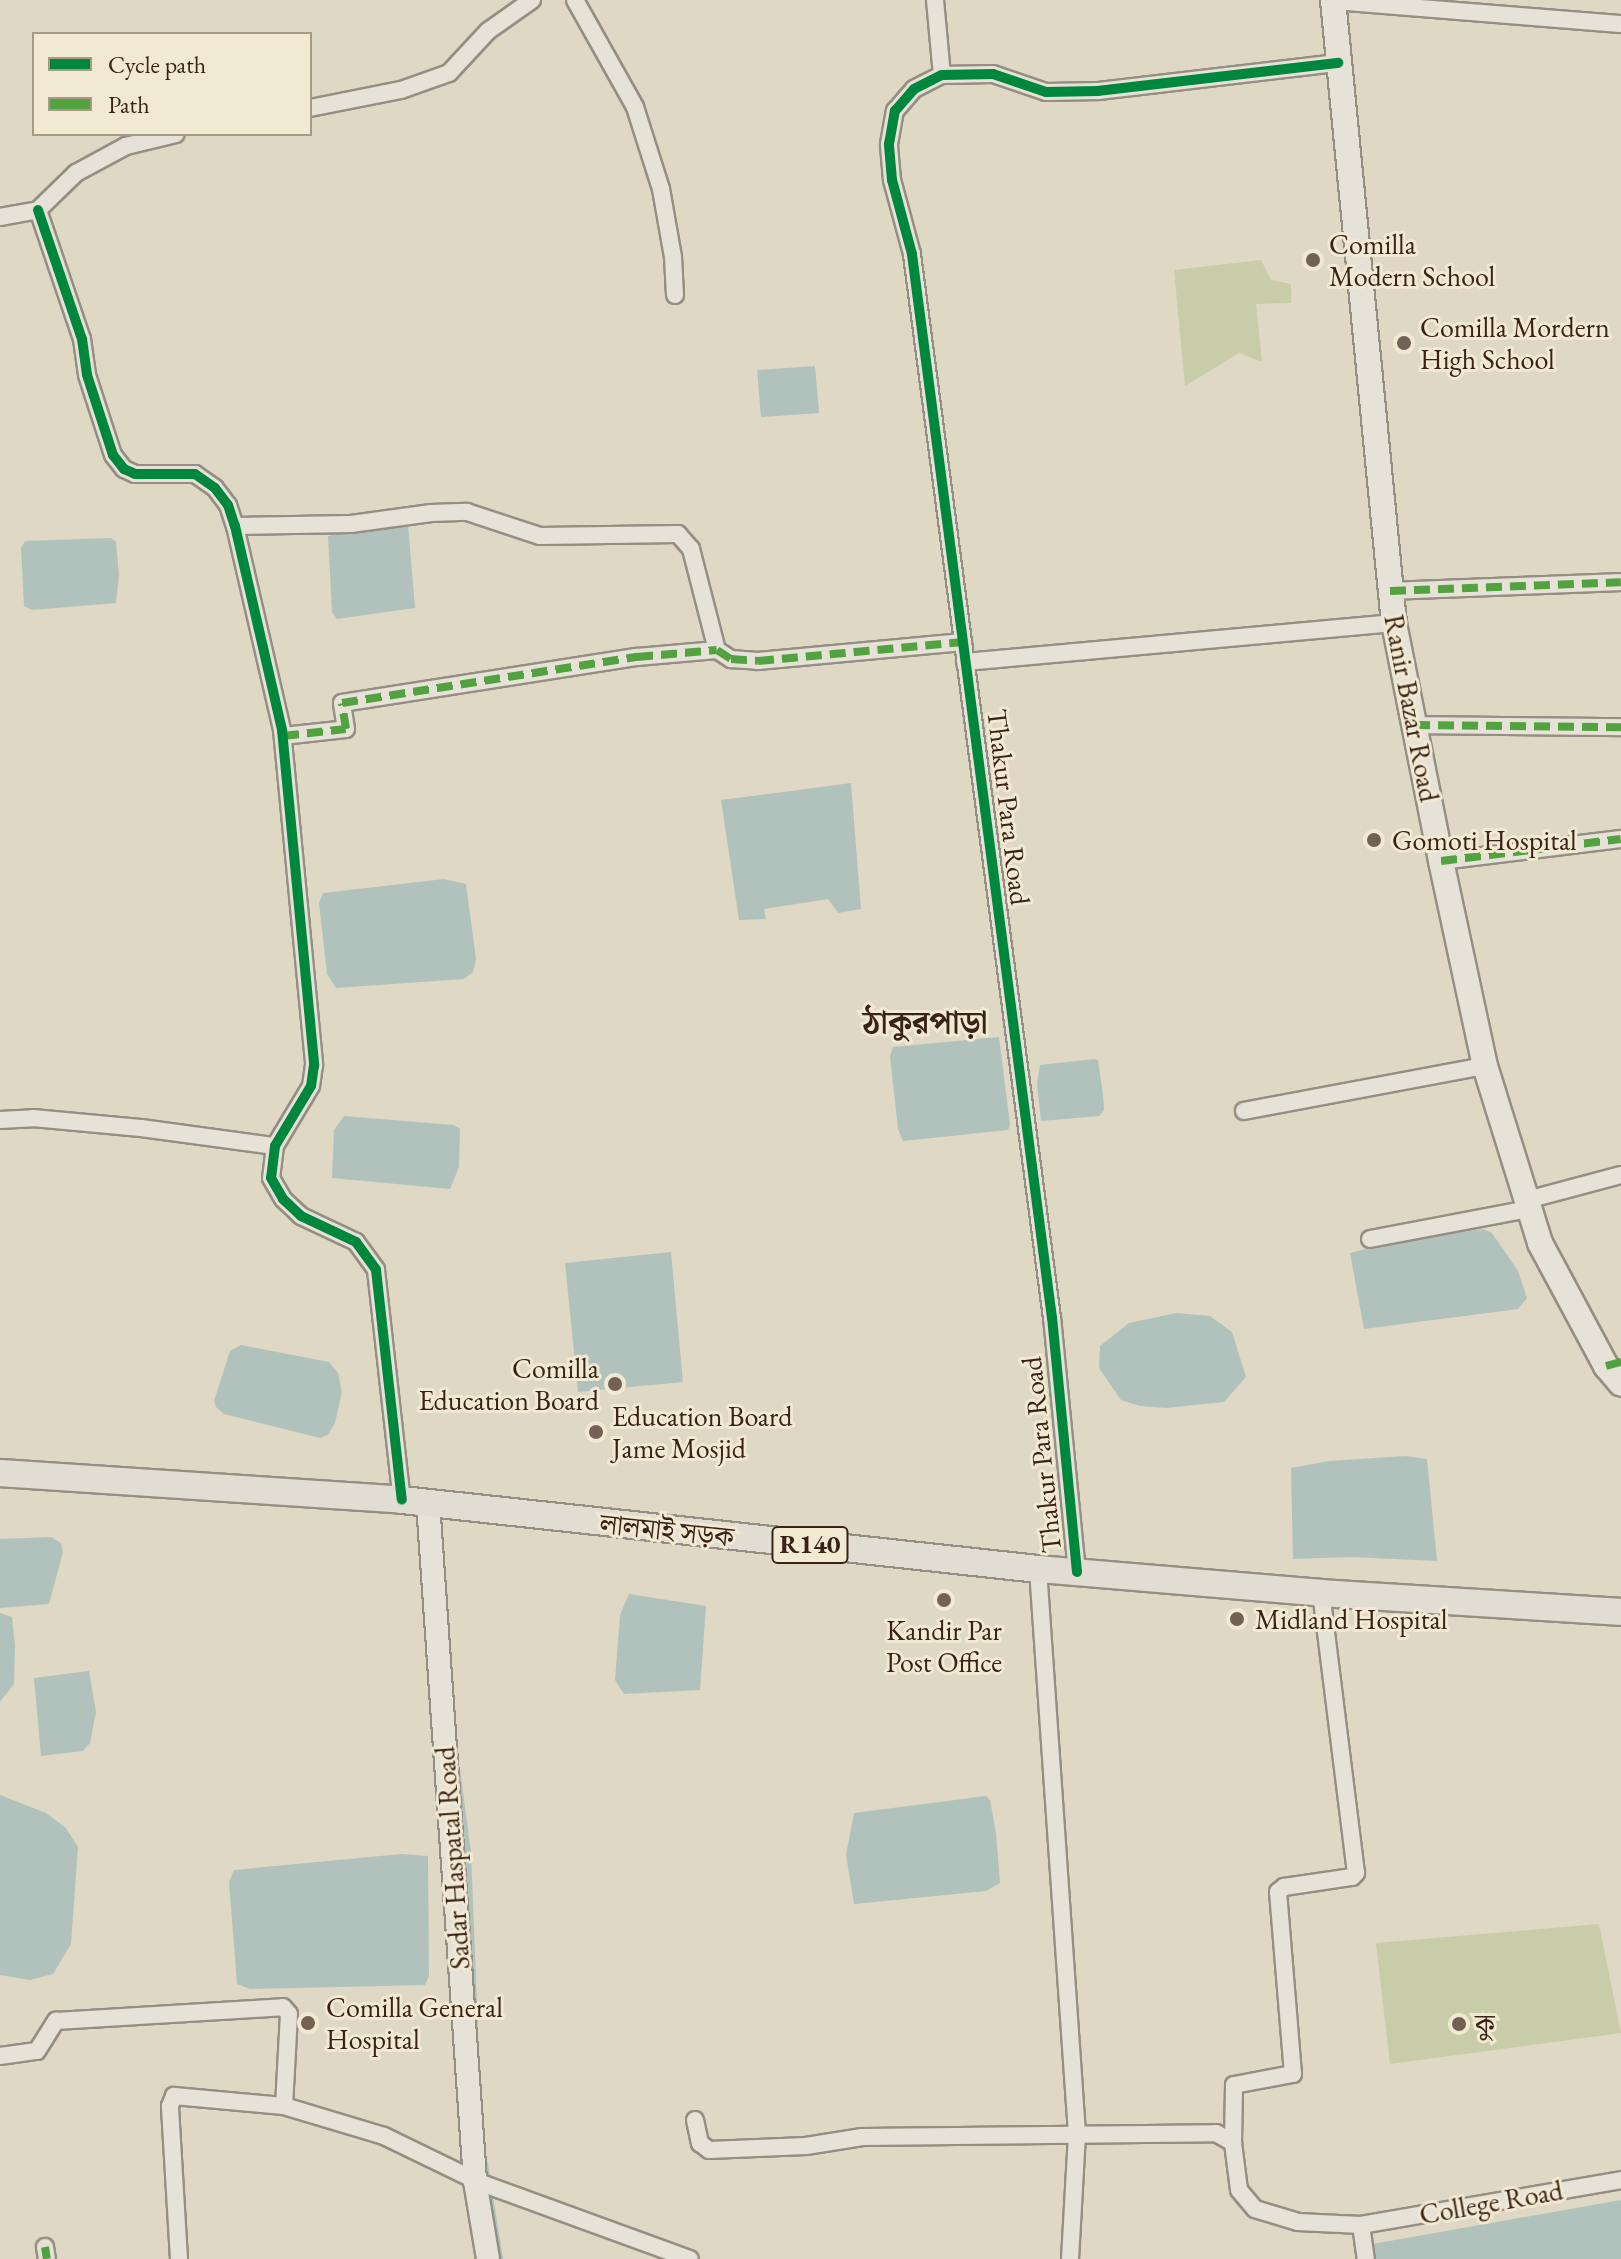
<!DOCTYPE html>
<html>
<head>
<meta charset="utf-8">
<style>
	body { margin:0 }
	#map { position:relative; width:1621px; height:2259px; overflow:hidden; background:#dfd8c4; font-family:"EB Garamond","Noto Serif Bengali",serif }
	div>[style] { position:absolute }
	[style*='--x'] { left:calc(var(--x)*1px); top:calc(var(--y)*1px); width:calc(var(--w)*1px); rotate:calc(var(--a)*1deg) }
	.green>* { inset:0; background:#c8cca8 }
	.water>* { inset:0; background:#b1c2bd }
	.stream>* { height:6px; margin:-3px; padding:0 3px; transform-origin:3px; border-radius:3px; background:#b1c2bd }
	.roads { filter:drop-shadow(2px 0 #958e82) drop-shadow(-2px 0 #958e82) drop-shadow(0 2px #958e82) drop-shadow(0 -2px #958e82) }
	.minor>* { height:16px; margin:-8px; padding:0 8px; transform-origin:8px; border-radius:8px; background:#e6e2d8 }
	.tertiary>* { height:22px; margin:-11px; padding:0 11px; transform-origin:11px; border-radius:11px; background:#e6e2d8 }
	.secondary>* { height:24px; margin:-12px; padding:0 12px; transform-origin:12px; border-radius:12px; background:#e6e2d8 }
	.primary>* { height:26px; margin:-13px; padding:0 13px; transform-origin:13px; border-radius:13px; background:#e2ddd2 }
	.quiet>* { height:8px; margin-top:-4px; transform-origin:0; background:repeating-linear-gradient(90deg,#53a240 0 16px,transparent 0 24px) }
	.cycleway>* { height:10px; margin:-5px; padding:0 5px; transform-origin:5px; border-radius:5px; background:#00873e }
	.dots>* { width:22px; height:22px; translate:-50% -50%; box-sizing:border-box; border:4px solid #f1e9d2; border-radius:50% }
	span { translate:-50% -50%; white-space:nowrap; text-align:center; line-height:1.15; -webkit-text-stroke:6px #f1e9d2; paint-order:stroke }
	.shield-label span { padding:2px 6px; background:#f1e9d2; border:2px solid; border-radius:6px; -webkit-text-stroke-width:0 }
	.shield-label { font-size:26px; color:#392317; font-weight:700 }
	.poi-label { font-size:28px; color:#392317 }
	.left { translate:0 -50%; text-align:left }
	.right { translate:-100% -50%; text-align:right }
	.street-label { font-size:28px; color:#392317 }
	.quarter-label { font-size:32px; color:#392317; font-weight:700 }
	.legend { position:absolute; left:32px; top:32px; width:280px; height:104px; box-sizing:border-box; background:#f1e9d2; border:2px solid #a79a87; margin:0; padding:10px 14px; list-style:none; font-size:24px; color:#392317 }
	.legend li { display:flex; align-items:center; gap:16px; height:40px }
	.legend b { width:40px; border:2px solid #a79a87 }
</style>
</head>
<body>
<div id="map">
	<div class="green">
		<i style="clip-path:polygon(1261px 260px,1271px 280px,1291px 284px,1291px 303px,1256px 304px,1262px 362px,1239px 353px,1185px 386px,1174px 270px)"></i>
		<i style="clip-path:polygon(1599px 1924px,1621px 2033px,1390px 2064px,1376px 1943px)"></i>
	</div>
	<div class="water">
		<i style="clip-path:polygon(815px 366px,819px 413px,761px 417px,757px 370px)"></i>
		<i style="clip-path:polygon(408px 524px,415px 608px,337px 619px,332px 612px,328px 536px,354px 529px)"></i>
		<i style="clip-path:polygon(111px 538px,116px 542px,119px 575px,116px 603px,32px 610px,24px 606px,21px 548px,25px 541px)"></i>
		<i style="clip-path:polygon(851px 783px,861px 909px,838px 913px,828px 899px,764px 909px,766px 919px,739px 920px,721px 800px)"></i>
		<i style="clip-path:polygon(444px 879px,466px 884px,476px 959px,473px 972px,464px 979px,336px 988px,327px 974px,319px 903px,323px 893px)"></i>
		<i style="clip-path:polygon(999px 1037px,1010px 1125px,1008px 1130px,903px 1141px,898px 1129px,890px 1056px,893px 1047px)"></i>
		<i style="clip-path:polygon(1094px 1059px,1098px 1060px,1103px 1095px,1104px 1110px,1099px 1116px,1041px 1121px,1037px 1083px,1040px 1065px)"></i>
		<i style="clip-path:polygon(344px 1116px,454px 1125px,460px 1129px,459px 1167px,450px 1189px,332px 1178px,334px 1130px)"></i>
		<i style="clip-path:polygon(1483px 1229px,1492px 1233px,1518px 1271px,1527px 1298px,1518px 1309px,1364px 1329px,1350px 1253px,1393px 1242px)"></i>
		<i style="clip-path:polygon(671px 1252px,683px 1382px,578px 1392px,565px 1263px)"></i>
		<i style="clip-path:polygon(1176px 1313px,1210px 1316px,1232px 1332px,1246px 1377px,1224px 1402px,1166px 1408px,1140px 1406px,1121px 1400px,1099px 1368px,1100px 1346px,1129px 1323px)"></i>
		<i style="clip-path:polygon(241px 1345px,329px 1362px,338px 1373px,342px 1392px,335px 1423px,328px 1435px,320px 1438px,224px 1414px,216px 1407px,214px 1401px,230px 1351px)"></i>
		<i style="clip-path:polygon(1406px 1456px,1427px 1459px,1437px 1561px,1351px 1557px,1293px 1559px,1291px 1468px,1329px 1461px)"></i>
		<i style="clip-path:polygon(51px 1537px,61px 1543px,63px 1552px,49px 1604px,0 1608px,0 1539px)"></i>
		<i style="clip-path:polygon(629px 1594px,706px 1606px,700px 1690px,624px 1694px,615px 1680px,620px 1615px)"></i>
		<i style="clip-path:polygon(0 1613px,12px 1617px,15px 1646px,14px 1684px,0 1702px)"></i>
		<i style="clip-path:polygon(89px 1671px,96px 1712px,90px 1743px,83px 1751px,41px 1756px,34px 1678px)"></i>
		<i style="clip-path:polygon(0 1795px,46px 1813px,66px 1828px,78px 1847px,71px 1944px,53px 1974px,30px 1980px,0 1975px)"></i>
		<i style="clip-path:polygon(986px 1796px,990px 1800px,996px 1833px,1000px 1883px,986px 1891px,854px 1904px,846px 1855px,854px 1813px)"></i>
		<i style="clip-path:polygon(401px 1854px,428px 1856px,429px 1976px,425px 1985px,250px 1989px,237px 1984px,229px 1882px,234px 1870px)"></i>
		<i style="clip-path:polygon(1621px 2200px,1621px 2259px,1369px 2259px,1367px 2245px)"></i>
	</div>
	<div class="stream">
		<i style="--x:457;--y:1769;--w:85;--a:82.5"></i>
		<i style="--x:468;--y:1853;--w:172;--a:87.7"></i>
		<i style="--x:485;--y:2164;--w:96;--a:81"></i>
	</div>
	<div class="roads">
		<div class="minor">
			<i style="--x:575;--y:0;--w:123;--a:60.7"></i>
			<i style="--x:635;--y:107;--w:86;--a:72.4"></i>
			<i style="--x:661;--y:189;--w:69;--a:80"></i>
			<i style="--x:673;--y:257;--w:38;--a:87"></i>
			<i style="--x:935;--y:0;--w:75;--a:84.7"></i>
			<i style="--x:1333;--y:1;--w:289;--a:4.6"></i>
			<i style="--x:310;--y:108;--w:93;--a:-11.2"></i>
			<i style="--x:401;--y:90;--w:51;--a:-19.5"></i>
			<i style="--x:449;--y:73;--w:57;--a:-47.1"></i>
			<i style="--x:488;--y:31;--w:54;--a:-35.2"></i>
			<i style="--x:38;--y:210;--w:136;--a:71.2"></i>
			<i style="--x:82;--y:339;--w:36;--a:82"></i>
			<i style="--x:87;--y:375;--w:84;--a:72"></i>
			<i style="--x:113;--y:455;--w:18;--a:52"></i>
			<i style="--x:124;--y:469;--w:12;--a:24"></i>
			<i style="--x:135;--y:474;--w:60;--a:0"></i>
			<i style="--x:195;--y:474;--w:24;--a:35"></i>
			<i style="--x:215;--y:488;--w:21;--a:53"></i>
			<i style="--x:228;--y:505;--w:22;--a:72"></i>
			<i style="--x:235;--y:526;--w:209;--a:77"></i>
			<i style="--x:282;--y:730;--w:337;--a:84.5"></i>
			<i style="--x:314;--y:1065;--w:21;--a:98"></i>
			<i style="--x:311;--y:1086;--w:70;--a:121"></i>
			<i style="--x:275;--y:1146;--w:32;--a:97"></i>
			<i style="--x:271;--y:1178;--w:24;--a:60"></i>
			<i style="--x:283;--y:1199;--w:25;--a:43"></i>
			<i style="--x:301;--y:1216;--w:61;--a:25.3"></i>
			<i style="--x:356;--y:1242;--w:34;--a:54"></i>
			<i style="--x:376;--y:1270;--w:231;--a:83.6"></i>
			<i style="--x:0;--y:217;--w:39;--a:-10"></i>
			<i style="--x:38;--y:210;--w:53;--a:-44.2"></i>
			<i style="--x:76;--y:173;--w:57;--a:-28.4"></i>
			<i style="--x:126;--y:146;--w:51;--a:-13.5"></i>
			<i style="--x:235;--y:526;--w:116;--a:-1"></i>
			<i style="--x:351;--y:524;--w:81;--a:-7.8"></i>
			<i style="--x:431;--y:513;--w:36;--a:-2"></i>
			<i style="--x:467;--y:512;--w:77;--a:18.2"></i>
			<i style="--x:540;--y:536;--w:138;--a:-0.8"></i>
			<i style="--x:678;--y:534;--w:20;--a:49"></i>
			<i style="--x:691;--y:549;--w:104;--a:75.6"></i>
			<i style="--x:1390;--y:591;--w:231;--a:-2.2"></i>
			<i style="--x:965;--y:662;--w:431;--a:-5.2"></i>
			<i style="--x:1414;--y:725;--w:207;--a:0.6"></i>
			<i style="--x:283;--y:736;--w:63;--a:-6.3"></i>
			<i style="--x:346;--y:729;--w:26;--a:-99"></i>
			<i style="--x:342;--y:703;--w:299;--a:-8.9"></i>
			<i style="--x:637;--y:657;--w:80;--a:-5"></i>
			<i style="--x:717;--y:650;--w:17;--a:33"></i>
			<i style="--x:731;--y:659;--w:27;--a:4"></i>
			<i style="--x:758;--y:661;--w:206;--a:-5.3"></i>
			<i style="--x:1441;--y:861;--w:181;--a:-7"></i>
			<i style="--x:1244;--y:1111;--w:245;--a:-10.6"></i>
			<i style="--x:0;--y:1120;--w:33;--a:-3"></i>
			<i style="--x:33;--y:1118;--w:108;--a:5.3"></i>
			<i style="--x:141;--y:1128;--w:135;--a:7.7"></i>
			<i style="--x:1527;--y:1200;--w:97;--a:-14.9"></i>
			<i style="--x:1370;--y:1239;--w:162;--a:-10.7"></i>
			<i style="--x:1038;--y:1569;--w:566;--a:86.05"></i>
			<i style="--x:1077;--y:2134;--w:125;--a:93.2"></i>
			<i style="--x:1077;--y:1572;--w:255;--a:-95.6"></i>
			<i style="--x:1052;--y:1318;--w:1073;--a:-97.5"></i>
			<i style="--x:912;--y:254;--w:77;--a:-105.1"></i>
			<i style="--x:892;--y:180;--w:36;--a:-95"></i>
			<i style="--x:889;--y:144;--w:34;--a:-80"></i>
			<i style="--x:895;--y:111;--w:29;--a:-49"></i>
			<i style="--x:914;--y:89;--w:31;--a:-27"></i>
			<i style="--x:942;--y:75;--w:51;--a:-1.1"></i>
			<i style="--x:993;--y:74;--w:56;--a:18.8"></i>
			<i style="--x:1046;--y:92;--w:52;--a:-1.1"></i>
			<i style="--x:1098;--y:91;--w:242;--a:-6.7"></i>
			<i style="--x:0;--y:2056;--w:37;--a:-8"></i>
			<i style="--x:37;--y:2051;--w:36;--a:-58"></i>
			<i style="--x:56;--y:2021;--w:227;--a:-3.5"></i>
			<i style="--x:283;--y:2007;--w:9;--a:49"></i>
			<i style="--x:289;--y:2014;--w:92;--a:93.1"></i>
			<i style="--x:284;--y:2106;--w:104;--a:16.7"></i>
			<i style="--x:384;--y:2136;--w:108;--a:25.9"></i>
			<i style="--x:481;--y:2183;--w:222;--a:20"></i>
			<i style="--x:695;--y:2120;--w:24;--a:78"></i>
			<i style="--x:700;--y:2143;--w:11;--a:38"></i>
			<i style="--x:709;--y:2150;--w:97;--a:-2.4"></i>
			<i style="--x:806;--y:2146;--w:57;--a:-9.1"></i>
			<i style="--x:862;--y:2137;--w:354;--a:-0.6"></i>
			<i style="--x:1216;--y:2133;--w:20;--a:30"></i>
			<i style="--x:1233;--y:2143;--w:47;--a:82.7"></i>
			<i style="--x:1239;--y:2190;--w:25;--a:50"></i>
			<i style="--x:1255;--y:2209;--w:45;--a:16.8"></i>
			<i style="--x:1298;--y:2222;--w:63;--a:2.7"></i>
			<i style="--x:1361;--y:2225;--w:264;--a:-9.8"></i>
			<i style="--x:1233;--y:2143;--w:58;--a:-89"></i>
			<i style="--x:1234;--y:2085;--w:60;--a:-10.6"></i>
			<i style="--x:1293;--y:2074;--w:183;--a:-94.7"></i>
			<i style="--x:1278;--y:1892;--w:8;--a:-40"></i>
			<i style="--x:1284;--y:1887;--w:69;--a:-8.4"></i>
			<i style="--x:1352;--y:1877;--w:6;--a:-45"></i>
			<i style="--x:1356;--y:1873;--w:282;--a:-97.1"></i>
			<i style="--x:1361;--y:2225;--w:34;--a:82"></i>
			<i style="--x:45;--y:2247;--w:12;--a:81"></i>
			<i style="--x:179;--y:2259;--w:153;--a:-93.4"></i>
			<i style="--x:170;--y:2106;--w:11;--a:-68"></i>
			<i style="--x:174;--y:2096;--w:110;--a:5.2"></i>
		</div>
		<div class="tertiary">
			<i style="--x:428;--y:1503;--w:680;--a:86.03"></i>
			<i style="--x:475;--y:2181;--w:79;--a:80.5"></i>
		</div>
		<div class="secondary">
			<i style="--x:1333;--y:0;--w:626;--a:84.41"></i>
			<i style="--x:1394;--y:623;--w:243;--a:78.8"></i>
			<i style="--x:1441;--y:861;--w:210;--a:77.9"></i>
			<i style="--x:1485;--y:1066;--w:185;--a:72.7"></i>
			<i style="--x:1540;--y:1243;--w:140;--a:61.8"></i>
			<i style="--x:1606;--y:1366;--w:23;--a:50"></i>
		</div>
		<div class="primary">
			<i style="--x:0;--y:1473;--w:403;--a:3.8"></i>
			<i style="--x:402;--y:1500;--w:640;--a:6.19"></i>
			<i style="--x:1038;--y:1569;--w:284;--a:4.8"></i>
			<i style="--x:1321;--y:1593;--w:301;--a:3.6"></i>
		</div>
	</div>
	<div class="quiet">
		<i style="--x:1390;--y:591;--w:231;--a:-2.2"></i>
		<i style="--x:1414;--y:725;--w:207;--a:0.6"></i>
		<i style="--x:283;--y:736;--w:63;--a:-6.3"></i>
		<i style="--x:346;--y:729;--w:26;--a:-99"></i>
		<i style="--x:342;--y:703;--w:299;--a:-8.9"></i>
		<i style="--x:637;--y:657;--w:80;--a:-5"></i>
		<i style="--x:717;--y:650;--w:17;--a:33"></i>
		<i style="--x:731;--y:659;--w:27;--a:4"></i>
		<i style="--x:758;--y:661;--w:206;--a:-5.3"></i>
		<i style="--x:1441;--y:861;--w:181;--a:-7"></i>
		<i style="--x:1606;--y:1366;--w:16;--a:-15"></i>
		<i style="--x:45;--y:2247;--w:12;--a:81"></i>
	</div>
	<div class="cycleway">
		<i style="--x:38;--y:210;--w:136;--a:71.2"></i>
		<i style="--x:82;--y:339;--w:36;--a:82"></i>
		<i style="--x:87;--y:375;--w:84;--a:72"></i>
		<i style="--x:113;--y:455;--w:18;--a:52"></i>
		<i style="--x:124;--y:469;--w:12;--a:24"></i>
		<i style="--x:135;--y:474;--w:60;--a:0"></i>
		<i style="--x:195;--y:474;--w:24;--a:35"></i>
		<i style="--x:215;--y:488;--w:21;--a:53"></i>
		<i style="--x:228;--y:505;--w:22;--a:72"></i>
		<i style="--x:235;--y:526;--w:209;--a:77"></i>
		<i style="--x:282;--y:730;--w:337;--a:84.5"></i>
		<i style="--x:314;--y:1065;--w:21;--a:98"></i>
		<i style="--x:311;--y:1086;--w:70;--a:121"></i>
		<i style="--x:275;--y:1146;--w:32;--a:97"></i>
		<i style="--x:271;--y:1178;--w:24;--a:60"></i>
		<i style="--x:283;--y:1199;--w:25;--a:43"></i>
		<i style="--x:301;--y:1216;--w:61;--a:25.3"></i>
		<i style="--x:356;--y:1242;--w:34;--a:54"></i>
		<i style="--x:376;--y:1270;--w:231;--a:83.6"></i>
		<i style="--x:1077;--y:1572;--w:255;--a:-95.6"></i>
		<i style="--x:1052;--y:1318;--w:1073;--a:-97.5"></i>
		<i style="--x:912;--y:254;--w:77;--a:-105.1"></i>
		<i style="--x:892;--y:180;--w:36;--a:-95"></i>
		<i style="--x:889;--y:144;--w:34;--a:-80"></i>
		<i style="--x:895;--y:111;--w:29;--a:-49"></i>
		<i style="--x:914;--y:89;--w:31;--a:-27"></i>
		<i style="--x:942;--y:75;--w:51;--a:-1.1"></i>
		<i style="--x:993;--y:74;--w:56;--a:18.8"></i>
		<i style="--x:1046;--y:92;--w:52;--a:-1.1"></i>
		<i style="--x:1098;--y:91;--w:242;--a:-6.7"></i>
	</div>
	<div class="dots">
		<i style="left:1313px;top:260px;background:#736254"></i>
		<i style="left:1404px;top:343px;background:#736254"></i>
		<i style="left:1374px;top:840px;background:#736254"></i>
		<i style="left:615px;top:1384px;background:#736254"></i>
		<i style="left:596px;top:1432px;background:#736254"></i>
		<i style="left:944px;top:1600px;background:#736254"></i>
		<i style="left:1237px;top:1619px;background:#736254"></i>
		<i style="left:308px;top:2023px;background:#736254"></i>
		<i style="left:1459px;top:2024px;background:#736254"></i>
	</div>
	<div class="shield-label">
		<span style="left:810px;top:1545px">R140</span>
	</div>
	<div class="poi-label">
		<span class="left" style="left:1329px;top:260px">Comilla<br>Modern School</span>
		<span class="left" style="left:1420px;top:343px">Comilla Mordern<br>High School</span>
		<span class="left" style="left:1392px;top:840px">Gomoti Hospital</span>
		<span class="right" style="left:599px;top:1384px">Comilla<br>Education Board</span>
		<span class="left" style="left:612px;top:1432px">Education Board<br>Jame Mosjid</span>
		<span class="left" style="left:1255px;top:1619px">Midland Hospital</span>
		<span style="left:944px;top:1646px">Kandir Par<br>Post Office</span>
		<span class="left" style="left:326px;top:2023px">Comilla General<br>Hospital</span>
		<span class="left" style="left:1475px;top:2024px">কু</span>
	</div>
	<div class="street-label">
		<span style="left:1412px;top:708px;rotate:79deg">Ranir Bazar Road</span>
		<span style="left:1009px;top:807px;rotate:83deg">Thakur Para Road</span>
		<span style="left:1041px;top:1455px;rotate:-96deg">Thakur Para Road</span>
		<span style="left:667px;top:1530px;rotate:6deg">লালমাই সড়ক</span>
		<span style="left:452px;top:1858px;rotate:-94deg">Sadar Haspatal Road</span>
		<span style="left:1491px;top:2202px;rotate:-10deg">College Road</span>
	</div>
	<div class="quarter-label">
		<span style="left:925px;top:1022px">ঠাকুরপাড়া</span>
	</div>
	<ul class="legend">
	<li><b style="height:10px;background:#00873e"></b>Cycle path</li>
	<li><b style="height:10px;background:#53a240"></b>Path</li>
	</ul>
</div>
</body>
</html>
